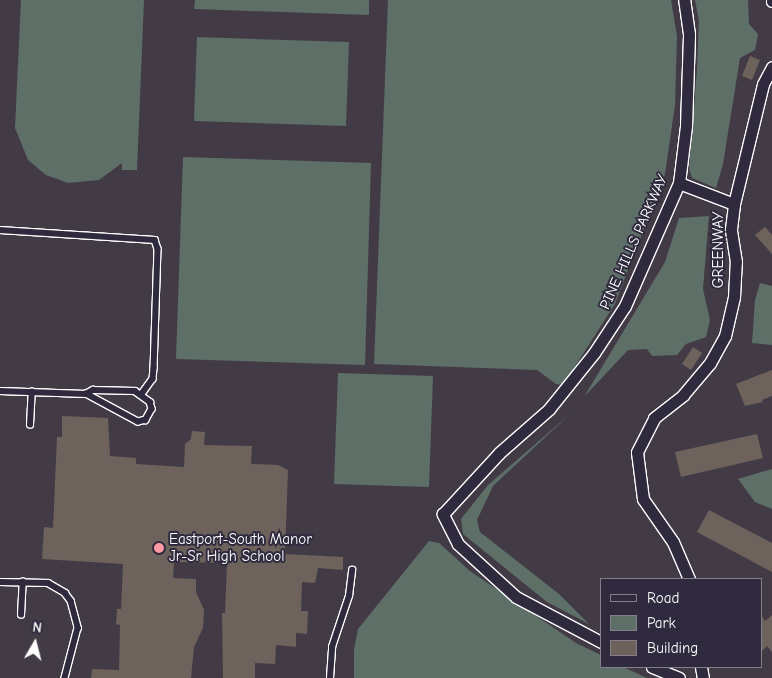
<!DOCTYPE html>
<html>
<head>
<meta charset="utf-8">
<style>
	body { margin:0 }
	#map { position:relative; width:772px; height:678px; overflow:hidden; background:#423b46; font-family:"Comic Neue",sans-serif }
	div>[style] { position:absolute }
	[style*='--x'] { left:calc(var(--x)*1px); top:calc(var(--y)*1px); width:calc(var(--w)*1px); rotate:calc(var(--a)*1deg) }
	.green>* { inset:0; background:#5d6f67 }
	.building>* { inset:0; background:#6d625c }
	.roads { filter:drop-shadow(1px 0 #fff) drop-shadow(-1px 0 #fff) drop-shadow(0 1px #fff) drop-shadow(0 -1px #fff) }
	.service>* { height:5.5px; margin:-2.75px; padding:0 2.75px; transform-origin:2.75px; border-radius:2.75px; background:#2f2a3d }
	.minor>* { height:11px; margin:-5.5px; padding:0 5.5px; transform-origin:5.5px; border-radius:5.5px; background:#2f2a3d }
	.dots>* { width:14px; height:14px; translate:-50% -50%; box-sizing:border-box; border:2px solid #2f2a3d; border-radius:50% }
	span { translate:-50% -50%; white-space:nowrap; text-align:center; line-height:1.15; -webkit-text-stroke:4px #2f2a3d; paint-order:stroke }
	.street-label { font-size:15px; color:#fff }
	.poi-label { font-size:15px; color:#fff }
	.left { translate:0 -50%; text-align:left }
	.legend { position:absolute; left:600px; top:578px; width:162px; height:90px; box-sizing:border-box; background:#2f2a3d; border:1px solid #827f8b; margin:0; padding:6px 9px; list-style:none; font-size:15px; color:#fff }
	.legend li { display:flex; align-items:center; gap:10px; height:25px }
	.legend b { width:25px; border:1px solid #827f8b }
	.north { position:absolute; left:10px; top:618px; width:50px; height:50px; -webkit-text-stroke:4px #2f2a3d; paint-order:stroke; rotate:8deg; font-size:14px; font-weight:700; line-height:20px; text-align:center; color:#fff }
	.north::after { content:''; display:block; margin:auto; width:18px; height:22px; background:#fff; clip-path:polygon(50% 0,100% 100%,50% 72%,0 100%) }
</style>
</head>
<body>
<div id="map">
	<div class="green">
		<i style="clip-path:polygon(21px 0,144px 0,137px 170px,122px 170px,122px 163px,99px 180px,68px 183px,46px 175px,28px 160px,15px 128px)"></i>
		<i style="clip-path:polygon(195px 0,369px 0,369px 15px,194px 9px)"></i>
		<i style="clip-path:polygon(388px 0,671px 0,677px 36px,675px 105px,665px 174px,615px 304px,563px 385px,556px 384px,537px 370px,374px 364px)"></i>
		<i style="clip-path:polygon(695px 0,748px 0,749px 24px,758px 34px,755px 50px,740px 58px,723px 164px,716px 188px,692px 178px,689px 169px,697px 70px,699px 21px)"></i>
		<i style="clip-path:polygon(197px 37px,349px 42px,346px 126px,194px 121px)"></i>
		<i style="clip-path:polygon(183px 157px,371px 163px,365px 365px,176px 359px)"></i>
		<i style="clip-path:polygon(709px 216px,703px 289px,710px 320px,706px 337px,686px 344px,677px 355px,652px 356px,647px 349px,628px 350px,584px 397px,665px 262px,679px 218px)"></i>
		<i style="clip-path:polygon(760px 283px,772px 286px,772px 345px,752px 343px,755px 300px)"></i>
		<i style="clip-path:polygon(338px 373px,433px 376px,429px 487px,334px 484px)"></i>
		<i style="clip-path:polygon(570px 414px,493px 486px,477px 520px,480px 532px,559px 594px,589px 624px,547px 602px,463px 534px,461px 519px,488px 485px)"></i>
		<i style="clip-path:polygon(772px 469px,772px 509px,755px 502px,738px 479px)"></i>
		<i style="clip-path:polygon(429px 541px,439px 543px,470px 571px,576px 643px,601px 655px,601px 667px,623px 667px,647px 678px,354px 678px,354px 650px,358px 629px)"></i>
	</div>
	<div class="building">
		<i style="clip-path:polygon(750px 56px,760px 60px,752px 80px,742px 76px)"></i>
		<i style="clip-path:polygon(765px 227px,772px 235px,772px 254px,755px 235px)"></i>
		<i style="clip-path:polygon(693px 347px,702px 353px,691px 370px,682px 364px)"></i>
		<i style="clip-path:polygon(772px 370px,772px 396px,762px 400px,763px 402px,745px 406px,736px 384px)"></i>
		<i style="clip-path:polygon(62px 416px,108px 418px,110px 456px,136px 458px,136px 464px,184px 467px,185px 444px,191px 439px,192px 431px,205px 432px,204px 445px,252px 446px,251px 464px,278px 465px,288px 470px,285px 554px,343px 557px,343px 570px,318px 568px,315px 583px,302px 582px,301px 611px,308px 611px,307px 634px,296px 633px,296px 647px,276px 645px,275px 664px,255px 663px,255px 678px,223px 678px,222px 613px,225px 613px,227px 563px,174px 562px,173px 578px,196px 579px,196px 592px,204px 610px,203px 628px,194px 647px,191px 678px,91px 678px,92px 669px,119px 670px,120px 625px,116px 624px,117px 609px,121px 609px,123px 564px,42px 559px,44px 527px,53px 528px,57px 437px,62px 437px)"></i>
		<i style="clip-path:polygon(757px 434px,763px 458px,681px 477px,675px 452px)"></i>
		<i style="clip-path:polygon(709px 510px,772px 543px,772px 572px,697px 532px)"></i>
		<i style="clip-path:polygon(761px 615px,765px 621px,772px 615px,772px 652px,767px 646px,761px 652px)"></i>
	</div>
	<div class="roads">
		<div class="service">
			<i style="--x:0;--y:230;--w:155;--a:3.7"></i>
			<i style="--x:155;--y:240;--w:9;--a:72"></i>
			<i style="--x:158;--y:249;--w:119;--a:91.9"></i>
			<i style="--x:154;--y:368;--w:11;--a:95"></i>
			<i style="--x:153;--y:379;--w:19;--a:126"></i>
			<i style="--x:0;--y:391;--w:86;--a:2"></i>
			<i style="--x:86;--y:394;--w:8;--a:-30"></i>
			<i style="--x:93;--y:390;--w:42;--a:1.4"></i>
			<i style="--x:135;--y:391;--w:19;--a:36"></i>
			<i style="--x:150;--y:402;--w:7;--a:74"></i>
			<i style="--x:152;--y:409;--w:13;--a:119"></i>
			<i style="--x:146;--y:420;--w:8;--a:166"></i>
			<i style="--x:138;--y:422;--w:59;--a:-151.7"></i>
			<i style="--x:30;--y:425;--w:33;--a:-87"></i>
			<i style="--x:0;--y:582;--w:48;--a:1.2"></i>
			<i style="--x:48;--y:583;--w:20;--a:30"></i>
			<i style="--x:65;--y:593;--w:10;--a:53"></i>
			<i style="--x:71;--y:601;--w:28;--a:75"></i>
			<i style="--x:78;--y:628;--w:52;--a:104.6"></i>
			<i style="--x:21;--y:615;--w:33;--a:-87"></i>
			<i style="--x:330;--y:678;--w:31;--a:-86"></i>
			<i style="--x:332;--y:647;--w:54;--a:-71.6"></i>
			<i style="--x:349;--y:596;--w:26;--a:-83"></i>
		</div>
		<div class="minor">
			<i style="--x:772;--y:0;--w:1;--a:90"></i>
			<i style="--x:679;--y:183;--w:59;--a:20.9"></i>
			<i style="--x:734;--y:204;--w:123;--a:-76.4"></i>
			<i style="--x:763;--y:84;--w:19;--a:-62"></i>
			<i style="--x:689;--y:579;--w:40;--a:-113.4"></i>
			<i style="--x:673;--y:542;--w:52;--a:-124.9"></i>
			<i style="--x:643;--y:499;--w:47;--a:-97.3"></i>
			<i style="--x:637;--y:452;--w:38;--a:-63"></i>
			<i style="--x:654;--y:418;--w:37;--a:-38"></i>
			<i style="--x:683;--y:395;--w:42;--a:-49.8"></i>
			<i style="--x:710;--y:363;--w:31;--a:-61"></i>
			<i style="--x:725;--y:336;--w:40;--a:-77"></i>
			<i style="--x:734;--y:297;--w:35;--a:-87"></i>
			<i style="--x:736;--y:262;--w:33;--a:-99"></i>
			<i style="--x:731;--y:229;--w:25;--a:-83"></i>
			<i style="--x:601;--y:642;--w:96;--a:-152.1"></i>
			<i style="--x:516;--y:597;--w:79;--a:-137.6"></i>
			<i style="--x:458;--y:544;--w:34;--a:-117"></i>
			<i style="--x:443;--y:514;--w:83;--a:-47.4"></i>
			<i style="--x:499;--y:453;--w:67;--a:-41.3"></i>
			<i style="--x:549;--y:409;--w:72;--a:-51.2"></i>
			<i style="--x:594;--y:353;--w:56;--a:-56.6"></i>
			<i style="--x:625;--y:306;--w:134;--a:-66.3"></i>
			<i style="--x:679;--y:183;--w:57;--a:-83"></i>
			<i style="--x:686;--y:126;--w:92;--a:-88.1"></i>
			<i style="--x:689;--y:34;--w:34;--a:-98"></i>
			<i style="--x:652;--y:667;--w:29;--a:22"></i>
			<i style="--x:701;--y:667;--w:11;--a:80"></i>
		</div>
	</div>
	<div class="dots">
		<i style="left:159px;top:548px;background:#ff9aa2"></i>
	</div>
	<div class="street-label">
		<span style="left:634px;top:242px;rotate:-66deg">PINE HILLS PARKWAY</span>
		<span style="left:719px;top:250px;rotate:-90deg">GREENWAY</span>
	</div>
	<div class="poi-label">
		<span class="left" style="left:169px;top:548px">Eastport-South Manor<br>Jr-Sr High School</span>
	</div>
	<ul class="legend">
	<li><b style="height:6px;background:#2f2a3d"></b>Road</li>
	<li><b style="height:14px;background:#5d6f67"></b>Park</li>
	<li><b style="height:14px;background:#6d625c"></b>Building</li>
	</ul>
	<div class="north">N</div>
</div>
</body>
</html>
